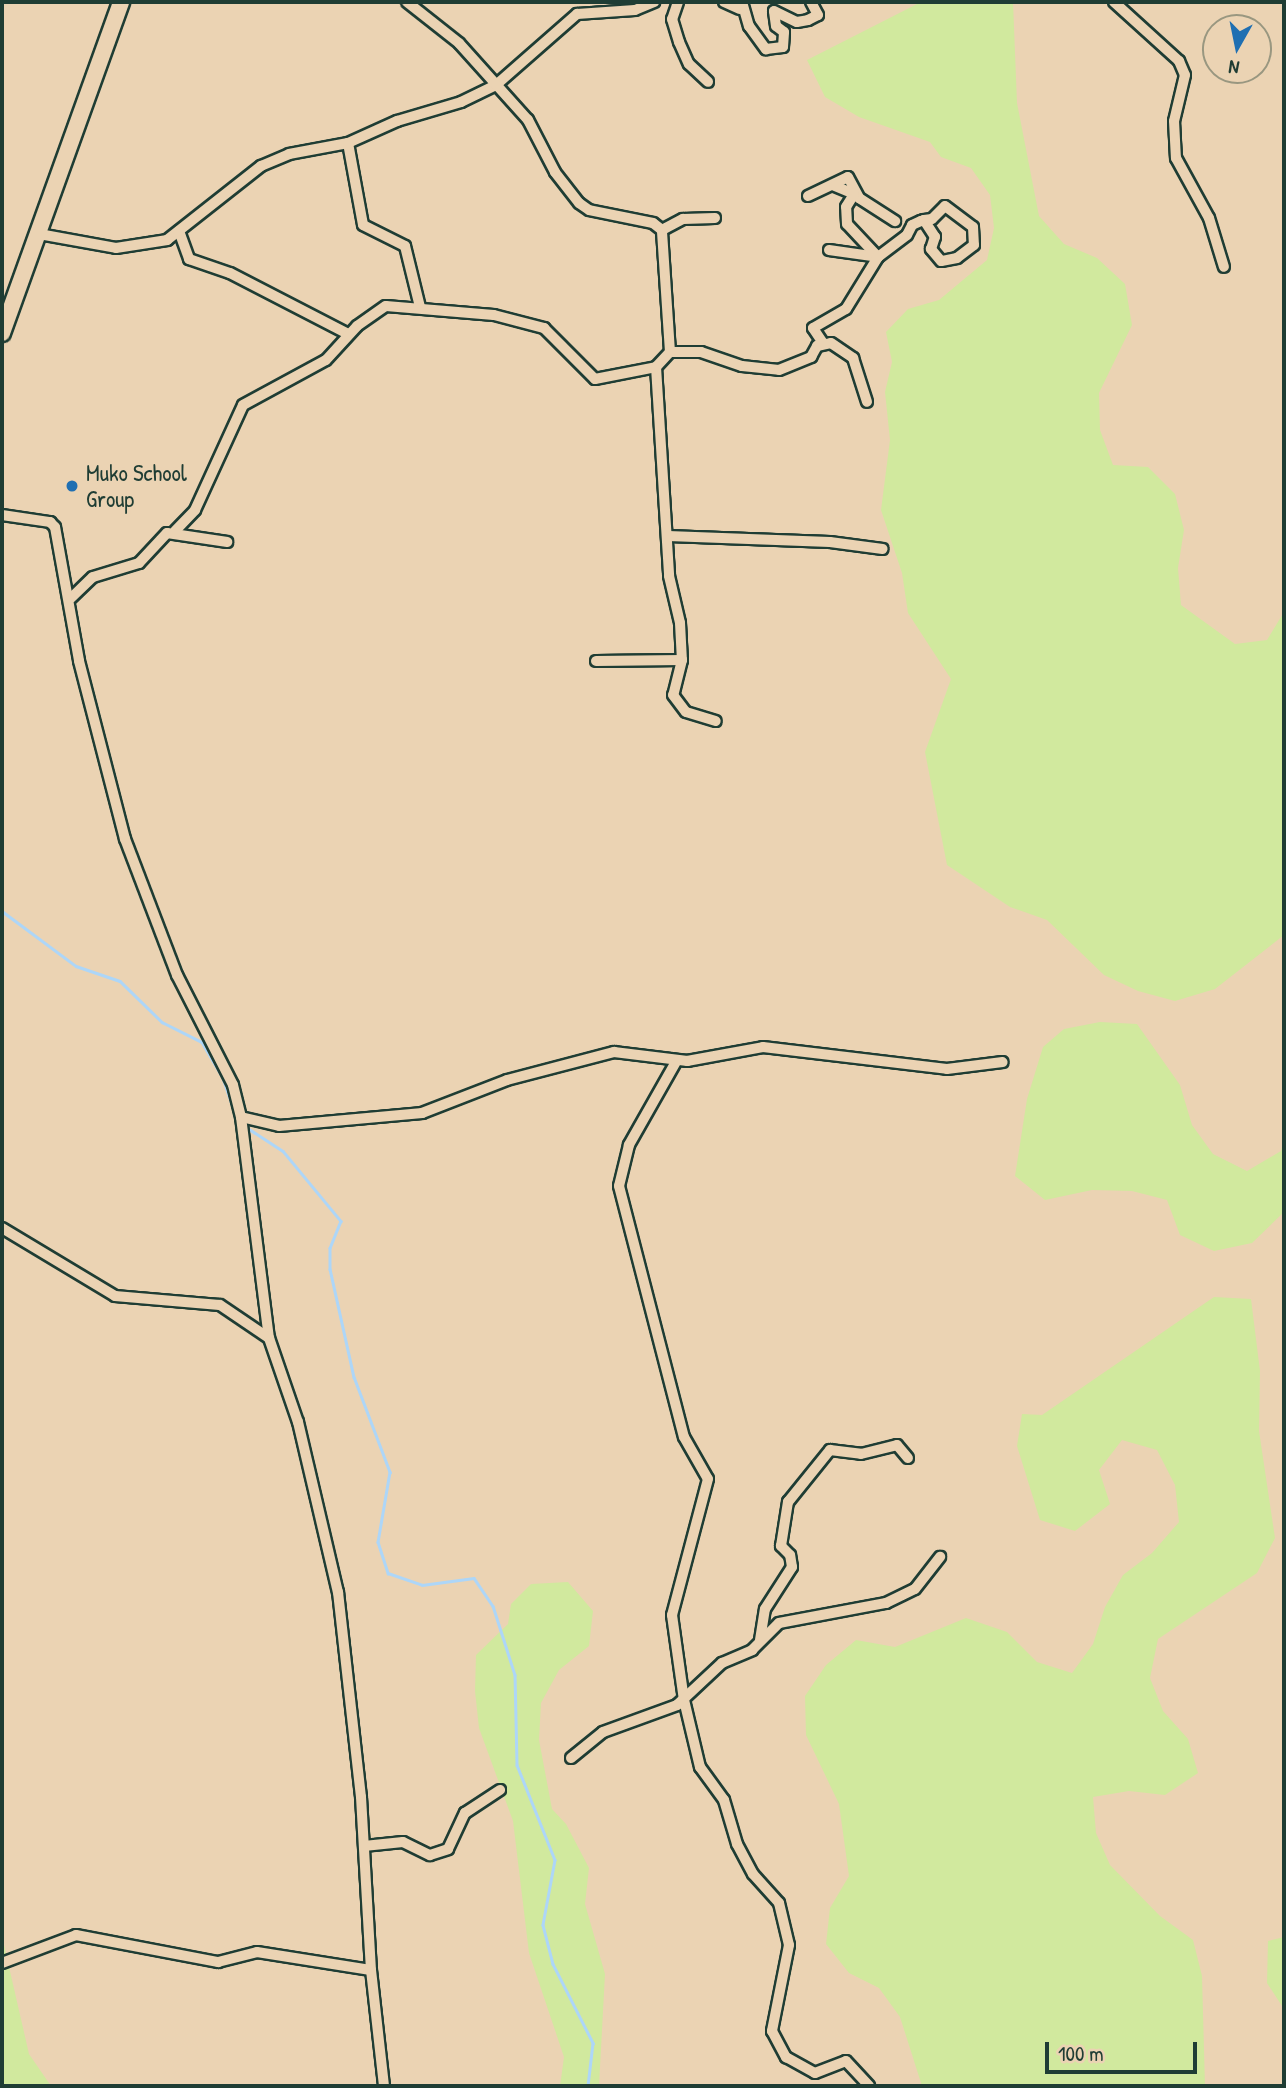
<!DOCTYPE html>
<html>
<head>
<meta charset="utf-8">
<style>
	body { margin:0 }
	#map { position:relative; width:1286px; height:2088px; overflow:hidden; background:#ebd3b3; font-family:"Patrick Hand",sans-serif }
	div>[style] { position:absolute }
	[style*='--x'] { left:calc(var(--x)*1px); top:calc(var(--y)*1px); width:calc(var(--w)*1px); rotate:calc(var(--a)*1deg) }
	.green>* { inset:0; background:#d1e99e }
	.stream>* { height:2.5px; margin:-1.25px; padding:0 1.25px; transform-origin:1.25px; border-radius:1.25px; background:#add6f8 }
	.roads { filter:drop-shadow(2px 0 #1f3d34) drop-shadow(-2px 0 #1f3d34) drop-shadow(0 2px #1f3d34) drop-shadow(0 -2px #1f3d34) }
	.minor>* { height:10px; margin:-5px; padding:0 5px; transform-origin:5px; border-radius:5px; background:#ebd3b3 }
	.secondary>* { height:16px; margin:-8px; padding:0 8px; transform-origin:8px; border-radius:8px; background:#ebd3b3 }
	.dots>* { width:19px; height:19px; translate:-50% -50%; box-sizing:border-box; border:4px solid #ebd3b3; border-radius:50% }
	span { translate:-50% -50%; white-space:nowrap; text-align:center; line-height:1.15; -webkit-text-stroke:6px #ebd3b3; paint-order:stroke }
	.poi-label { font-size:23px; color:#1f3d34 }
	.left { translate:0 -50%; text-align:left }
	.frame { position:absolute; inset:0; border:4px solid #1f3d34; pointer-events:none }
	.north { position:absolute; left:1202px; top:14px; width:70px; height:70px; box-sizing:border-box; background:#ebd3b3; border:2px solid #999780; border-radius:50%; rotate:189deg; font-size:19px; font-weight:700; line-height:28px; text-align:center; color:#1f3d34 }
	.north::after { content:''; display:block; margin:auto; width:24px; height:32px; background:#1f6fb2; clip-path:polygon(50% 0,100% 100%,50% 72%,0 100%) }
	.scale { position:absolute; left:1045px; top:2042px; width:152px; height:32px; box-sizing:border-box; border:4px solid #1f3d34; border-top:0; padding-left:9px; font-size:21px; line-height:24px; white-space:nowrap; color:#1f3d34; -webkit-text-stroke:5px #ebd3b3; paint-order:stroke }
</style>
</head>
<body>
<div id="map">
	<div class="green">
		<i style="clip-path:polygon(921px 2px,1013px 2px,1017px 103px,1039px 216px,1064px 244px,1097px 258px,1125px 284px,1132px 325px,1099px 393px,1100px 430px,1113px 465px,1148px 467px,1175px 494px,1184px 530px,1178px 568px,1181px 605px,1235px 644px,1267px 640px,1284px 612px,1284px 935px,1215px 989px,1175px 1001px,1138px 991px,1104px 975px,1047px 920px,1010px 907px,947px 865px,925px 752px,951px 679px,908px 613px,902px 573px,881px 510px,890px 440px,885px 392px,892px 362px,886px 332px,908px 309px,939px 300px,987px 260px,994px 228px,990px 195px,971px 168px,941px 157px,930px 142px,859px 117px,825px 97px,807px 60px)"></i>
		<i style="clip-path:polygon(1100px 1022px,1137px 1024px,1180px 1085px,1192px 1125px,1213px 1154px,1247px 1171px,1281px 1151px,1284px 1138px,1284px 1212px,1252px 1243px,1214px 1251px,1180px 1235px,1167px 1200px,1132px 1191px,1092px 1190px,1045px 1200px,1015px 1176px,1027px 1099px,1043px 1047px,1064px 1029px)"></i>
		<i style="clip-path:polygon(1214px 1297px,1251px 1299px,1260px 1371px,1259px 1431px,1275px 1538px,1257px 1573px,1158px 1639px,1150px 1678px,1163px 1711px,1188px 1739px,1198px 1773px,1165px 1795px,1129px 1791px,1093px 1797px,1096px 1833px,1110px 1865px,1160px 1916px,1193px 1940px,1202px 1976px,1205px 2086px,922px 2086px,900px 2017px,879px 1988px,849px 1973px,826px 1944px,830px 1908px,849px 1876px,839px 1804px,806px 1735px,805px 1696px,826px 1665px,856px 1640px,895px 1647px,966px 1618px,1007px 1632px,1037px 1662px,1072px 1673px,1093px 1644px,1105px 1607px,1123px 1575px,1152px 1553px,1179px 1522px,1175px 1485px,1157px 1450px,1122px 1440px,1099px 1470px,1110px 1504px,1075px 1531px,1040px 1520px,1017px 1446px,1022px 1414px,1042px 1415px)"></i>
		<i style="clip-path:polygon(568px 1582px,593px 1611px,589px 1646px,559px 1670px,541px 1703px,539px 1740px,552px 1809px,566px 1824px,589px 1868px,585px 1904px,605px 1974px,599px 2086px,560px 2086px,564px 2057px,529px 1953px,513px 1821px,479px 1728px,475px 1691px,476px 1655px,508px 1624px,511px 1604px,531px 1584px)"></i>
		<i style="clip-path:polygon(1284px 1937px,1284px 2009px,1267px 1983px,1268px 1941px)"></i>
		<i style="clip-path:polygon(4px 1945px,29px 2054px,51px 2086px,2px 2086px)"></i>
	</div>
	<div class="stream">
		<i style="--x:2;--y:911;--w:92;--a:36.6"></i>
		<i style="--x:76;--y:966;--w:46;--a:18.8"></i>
		<i style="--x:120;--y:981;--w:59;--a:44.3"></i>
		<i style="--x:162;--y:1022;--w:45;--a:26.6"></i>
		<i style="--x:202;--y:1042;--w:42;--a:59.7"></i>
		<i style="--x:223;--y:1078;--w:46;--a:71.2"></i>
		<i style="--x:246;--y:1127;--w:44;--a:33"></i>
		<i style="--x:283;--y:1151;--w:91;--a:50.4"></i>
		<i style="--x:341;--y:1221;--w:29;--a:112"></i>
		<i style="--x:330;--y:1248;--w:21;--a:90"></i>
		<i style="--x:330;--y:1269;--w:111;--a:77.5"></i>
		<i style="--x:354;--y:1377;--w:102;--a:69.2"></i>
		<i style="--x:390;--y:1472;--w:71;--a:99.7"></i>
		<i style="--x:378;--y:1542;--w:33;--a:72"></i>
		<i style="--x:388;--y:1573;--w:36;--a:19"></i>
		<i style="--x:422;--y:1585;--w:52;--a:-7.7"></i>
		<i style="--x:474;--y:1578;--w:34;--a:56"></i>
		<i style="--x:493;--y:1606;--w:72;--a:72.3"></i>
		<i style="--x:515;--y:1675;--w:90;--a:88.7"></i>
		<i style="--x:517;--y:1765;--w:102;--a:68.2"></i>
		<i style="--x:555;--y:1860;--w:66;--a:100.5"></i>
		<i style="--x:543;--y:1925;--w:40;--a:75.6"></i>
		<i style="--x:553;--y:1964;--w:89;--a:63.1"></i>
		<i style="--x:593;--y:2043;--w:43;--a:96.6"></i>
	</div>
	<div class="roads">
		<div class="minor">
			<i style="--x:678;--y:2;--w:18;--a:109"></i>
			<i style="--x:672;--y:19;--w:24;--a:73"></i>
			<i style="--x:679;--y:42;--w:24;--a:66"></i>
			<i style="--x:689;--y:64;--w:26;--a:43"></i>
			<i style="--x:724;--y:2;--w:17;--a:24"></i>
			<i style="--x:742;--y:2;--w:25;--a:74"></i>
			<i style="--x:749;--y:26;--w:29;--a:54"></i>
			<i style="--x:766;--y:49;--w:17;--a:-7"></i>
			<i style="--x:783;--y:47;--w:15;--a:-86"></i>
			<i style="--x:784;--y:32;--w:10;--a:-143"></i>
			<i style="--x:776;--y:26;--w:15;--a:-98"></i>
			<i style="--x:774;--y:11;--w:25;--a:26"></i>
			<i style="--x:797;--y:22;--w:11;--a:-10"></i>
			<i style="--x:808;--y:20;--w:11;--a:-27"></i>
			<i style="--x:818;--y:15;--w:15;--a:-118"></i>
			<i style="--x:1114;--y:2;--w:88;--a:42.2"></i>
			<i style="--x:1179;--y:61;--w:15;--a:67"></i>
			<i style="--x:1185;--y:75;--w:47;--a:103.4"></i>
			<i style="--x:1174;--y:121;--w:37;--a:87"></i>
			<i style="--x:1176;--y:158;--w:68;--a:61.2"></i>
			<i style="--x:1209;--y:218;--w:51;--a:73"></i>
			<i style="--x:348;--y:143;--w:83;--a:79.6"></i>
			<i style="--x:363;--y:225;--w:47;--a:26.6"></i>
			<i style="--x:405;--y:246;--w:63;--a:76.2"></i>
			<i style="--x:808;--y:196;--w:44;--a:-25.4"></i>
			<i style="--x:848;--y:177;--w:24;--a:62"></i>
			<i style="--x:859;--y:198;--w:43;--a:32.6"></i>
			<i style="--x:662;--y:230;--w:24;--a:-28"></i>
			<i style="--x:683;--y:219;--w:32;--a:-2"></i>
			<i style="--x:179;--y:231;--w:30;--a:70"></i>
			<i style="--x:189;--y:259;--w:43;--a:18.9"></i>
			<i style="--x:230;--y:273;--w:133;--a:27.3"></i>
			<i style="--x:39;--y:234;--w:78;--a:10.3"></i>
			<i style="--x:116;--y:248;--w:52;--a:-8.9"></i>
			<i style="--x:167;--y:240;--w:120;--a:-38.2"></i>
			<i style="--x:261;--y:166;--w:30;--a:-23"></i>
			<i style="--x:289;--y:154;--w:60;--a:-10.6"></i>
			<i style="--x:348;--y:143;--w:54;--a:-24.2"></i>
			<i style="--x:397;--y:121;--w:67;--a:-16.5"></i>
			<i style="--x:461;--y:102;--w:39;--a:-26"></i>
			<i style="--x:496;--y:85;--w:108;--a:-41.2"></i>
			<i style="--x:577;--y:14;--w:58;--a:-3.9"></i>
			<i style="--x:635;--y:10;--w:21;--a:-23"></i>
			<i style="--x:829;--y:250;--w:49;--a:8.1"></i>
			<i style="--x:878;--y:257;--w:36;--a:-37"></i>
			<i style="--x:907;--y:235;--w:11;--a:-63"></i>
			<i style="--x:912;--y:225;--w:10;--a:-24"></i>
			<i style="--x:921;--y:221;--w:3;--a:-18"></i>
			<i style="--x:924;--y:220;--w:8;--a:-7"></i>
			<i style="--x:932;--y:219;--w:18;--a:-45"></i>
			<i style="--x:945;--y:206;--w:35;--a:37"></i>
			<i style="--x:973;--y:227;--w:18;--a:87"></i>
			<i style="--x:974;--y:245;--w:21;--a:143"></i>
			<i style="--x:957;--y:258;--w:16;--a:169"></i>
			<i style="--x:941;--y:261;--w:16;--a:-130"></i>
			<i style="--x:931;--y:249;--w:13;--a:-72"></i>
			<i style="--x:935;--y:237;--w:20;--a:-123"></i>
			<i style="--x:823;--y:343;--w:18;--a:-124"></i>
			<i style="--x:813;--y:328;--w:38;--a:-30"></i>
			<i style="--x:846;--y:309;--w:61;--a:-58.4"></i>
			<i style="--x:878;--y:257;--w:45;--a:-133.2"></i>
			<i style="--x:847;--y:224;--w:17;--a:-93"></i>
			<i style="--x:846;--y:207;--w:15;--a:-58"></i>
			<i style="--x:854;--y:194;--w:21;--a:-157"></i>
			<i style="--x:670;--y:352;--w:31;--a:0"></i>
			<i style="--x:701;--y:352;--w:43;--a:18.9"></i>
			<i style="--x:742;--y:366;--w:37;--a:6"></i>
			<i style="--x:779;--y:370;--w:35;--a:-22"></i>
			<i style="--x:811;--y:357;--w:13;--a:-61"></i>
			<i style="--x:817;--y:346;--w:14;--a:-12"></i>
			<i style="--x:831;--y:343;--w:27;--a:34"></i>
			<i style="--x:853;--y:358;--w:46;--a:72.3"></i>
			<i style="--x:656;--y:367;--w:209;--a:86.4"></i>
			<i style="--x:669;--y:576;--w:48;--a:76.8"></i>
			<i style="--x:680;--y:623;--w:37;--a:87"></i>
			<i style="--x:682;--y:660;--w:36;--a:104"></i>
			<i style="--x:673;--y:695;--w:21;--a:53"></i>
			<i style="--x:686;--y:712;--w:31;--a:17"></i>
			<i style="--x:2;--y:515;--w:49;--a:8.3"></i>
			<i style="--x:50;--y:522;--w:7;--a:45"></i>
			<i style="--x:55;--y:527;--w:136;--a:79.8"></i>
			<i style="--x:79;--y:661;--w:184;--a:75.5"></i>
			<i style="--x:125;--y:839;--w:146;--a:69.1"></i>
			<i style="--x:177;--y:975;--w:123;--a:63"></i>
			<i style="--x:233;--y:1085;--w:33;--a:76"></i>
			<i style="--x:241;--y:1117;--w:223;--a:82.8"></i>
			<i style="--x:269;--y:1338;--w:89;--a:71"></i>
			<i style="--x:298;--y:1422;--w:175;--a:76.8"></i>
			<i style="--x:338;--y:1592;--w:206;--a:83.6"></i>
			<i style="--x:361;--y:1797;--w:173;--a:86.7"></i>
			<i style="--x:371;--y:1970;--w:117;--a:83.6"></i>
			<i style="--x:175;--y:531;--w:29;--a:-46"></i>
			<i style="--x:195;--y:510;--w:115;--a:-65.4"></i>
			<i style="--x:243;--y:405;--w:94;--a:-28.5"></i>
			<i style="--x:326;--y:360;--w:46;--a:-47.6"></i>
			<i style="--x:357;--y:326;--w:35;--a:-35"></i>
			<i style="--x:386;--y:306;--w:108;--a:4.8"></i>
			<i style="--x:494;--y:315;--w:52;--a:14.6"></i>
			<i style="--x:544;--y:328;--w:72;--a:45"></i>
			<i style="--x:595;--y:379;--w:62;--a:-11.1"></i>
			<i style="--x:656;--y:367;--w:21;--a:-47"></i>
			<i style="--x:670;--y:352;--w:122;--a:-93.8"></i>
			<i style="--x:662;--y:230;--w:11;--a:-142"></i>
			<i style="--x:653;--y:223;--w:65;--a:-168.5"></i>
			<i style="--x:589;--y:210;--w:12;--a:-145"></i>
			<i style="--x:579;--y:203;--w:39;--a:-128"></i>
			<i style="--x:555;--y:172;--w:59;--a:-117.4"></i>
			<i style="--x:528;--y:120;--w:103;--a:-131.9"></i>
			<i style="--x:459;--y:43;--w:66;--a:-141.7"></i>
			<i style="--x:668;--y:536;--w:162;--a:2.1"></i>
			<i style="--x:830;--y:542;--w:53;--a:7.5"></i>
			<i style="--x:71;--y:598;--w:30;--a:-44"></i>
			<i style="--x:93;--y:577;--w:48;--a:-16.9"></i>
			<i style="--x:139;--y:563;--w:41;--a:-47"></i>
			<i style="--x:167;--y:533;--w:61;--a:8.5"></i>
			<i style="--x:596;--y:661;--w:86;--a:-0.7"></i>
			<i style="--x:677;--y:1060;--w:98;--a:119.5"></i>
			<i style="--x:629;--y:1145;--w:42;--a:103.7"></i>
			<i style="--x:619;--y:1186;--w:259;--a:75.5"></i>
			<i style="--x:684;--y:1437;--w:48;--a:60.3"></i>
			<i style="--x:708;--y:1479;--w:141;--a:104.8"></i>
			<i style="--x:672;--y:1615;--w:86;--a:82"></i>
			<i style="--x:684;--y:1700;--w:69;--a:76.6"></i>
			<i style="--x:700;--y:1767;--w:41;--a:54"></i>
			<i style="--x:724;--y:1800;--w:46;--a:73.5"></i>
			<i style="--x:737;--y:1844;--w:34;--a:62"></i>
			<i style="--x:753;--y:1874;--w:39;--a:48"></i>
			<i style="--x:779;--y:1903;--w:43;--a:76.6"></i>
			<i style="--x:789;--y:1945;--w:88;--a:101.2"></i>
			<i style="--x:772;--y:2031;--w:30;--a:62"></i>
			<i style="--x:786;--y:2057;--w:33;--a:29"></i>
			<i style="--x:815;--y:2073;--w:33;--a:-21"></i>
			<i style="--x:846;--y:2061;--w:34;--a:47"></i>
			<i style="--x:241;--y:1117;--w:39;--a:13"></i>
			<i style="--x:279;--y:1126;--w:144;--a:-5.2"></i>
			<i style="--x:422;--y:1113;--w:91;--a:-21.2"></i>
			<i style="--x:507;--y:1080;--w:111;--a:-14.7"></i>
			<i style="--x:614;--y:1052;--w:74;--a:7"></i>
			<i style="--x:687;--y:1061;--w:77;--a:-10.4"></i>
			<i style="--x:763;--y:1047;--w:185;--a:6.8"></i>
			<i style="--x:947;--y:1069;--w:56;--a:-7.1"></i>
			<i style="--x:2;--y:1228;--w:132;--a:31"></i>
			<i style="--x:115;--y:1296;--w:105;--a:4.9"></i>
			<i style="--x:220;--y:1305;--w:59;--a:34"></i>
			<i style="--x:760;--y:1640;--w:31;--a:-81"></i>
			<i style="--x:765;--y:1609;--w:50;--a:-57.3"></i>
			<i style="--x:792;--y:1567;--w:12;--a:-99"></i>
			<i style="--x:790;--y:1555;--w:13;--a:-135"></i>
			<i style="--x:781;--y:1546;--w:45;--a:-81"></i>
			<i style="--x:788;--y:1502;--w:67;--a:-51.1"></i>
			<i style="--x:830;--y:1450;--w:31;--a:7"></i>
			<i style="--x:861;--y:1454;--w:37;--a:-14"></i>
			<i style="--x:897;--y:1445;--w:17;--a:50"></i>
			<i style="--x:571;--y:1758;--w:41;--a:-39.1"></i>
			<i style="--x:603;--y:1732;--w:79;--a:-20"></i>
			<i style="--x:677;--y:1705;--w:62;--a:-43"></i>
			<i style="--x:722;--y:1663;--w:33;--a:-23"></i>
			<i style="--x:752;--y:1650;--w:38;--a:-45"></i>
			<i style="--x:779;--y:1623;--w:109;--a:-10.6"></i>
			<i style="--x:886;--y:1603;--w:32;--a:-26"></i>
			<i style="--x:915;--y:1589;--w:41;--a:-52"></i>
			<i style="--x:364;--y:1846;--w:39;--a:-6"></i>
			<i style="--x:403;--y:1842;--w:30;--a:26"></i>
			<i style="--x:430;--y:1855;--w:19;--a:-18"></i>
			<i style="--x:448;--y:1849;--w:40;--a:-65"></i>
			<i style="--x:465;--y:1813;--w:42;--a:-33.3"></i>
			<i style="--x:2;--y:1963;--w:79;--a:-20.7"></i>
			<i style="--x:76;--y:1935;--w:145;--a:10.8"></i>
			<i style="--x:218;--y:1962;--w:40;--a:-14.4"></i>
			<i style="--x:257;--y:1952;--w:115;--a:9"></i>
		</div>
		<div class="secondary">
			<i style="--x:2;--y:333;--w:352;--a:-70.2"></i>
		</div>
	</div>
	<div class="dots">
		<i style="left:72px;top:486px;background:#1f6fb2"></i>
	</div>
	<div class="poi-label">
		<span class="left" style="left:86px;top:486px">Muko School<br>Group</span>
	</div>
	<div class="frame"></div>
	<div class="north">N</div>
	<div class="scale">100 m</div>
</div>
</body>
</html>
